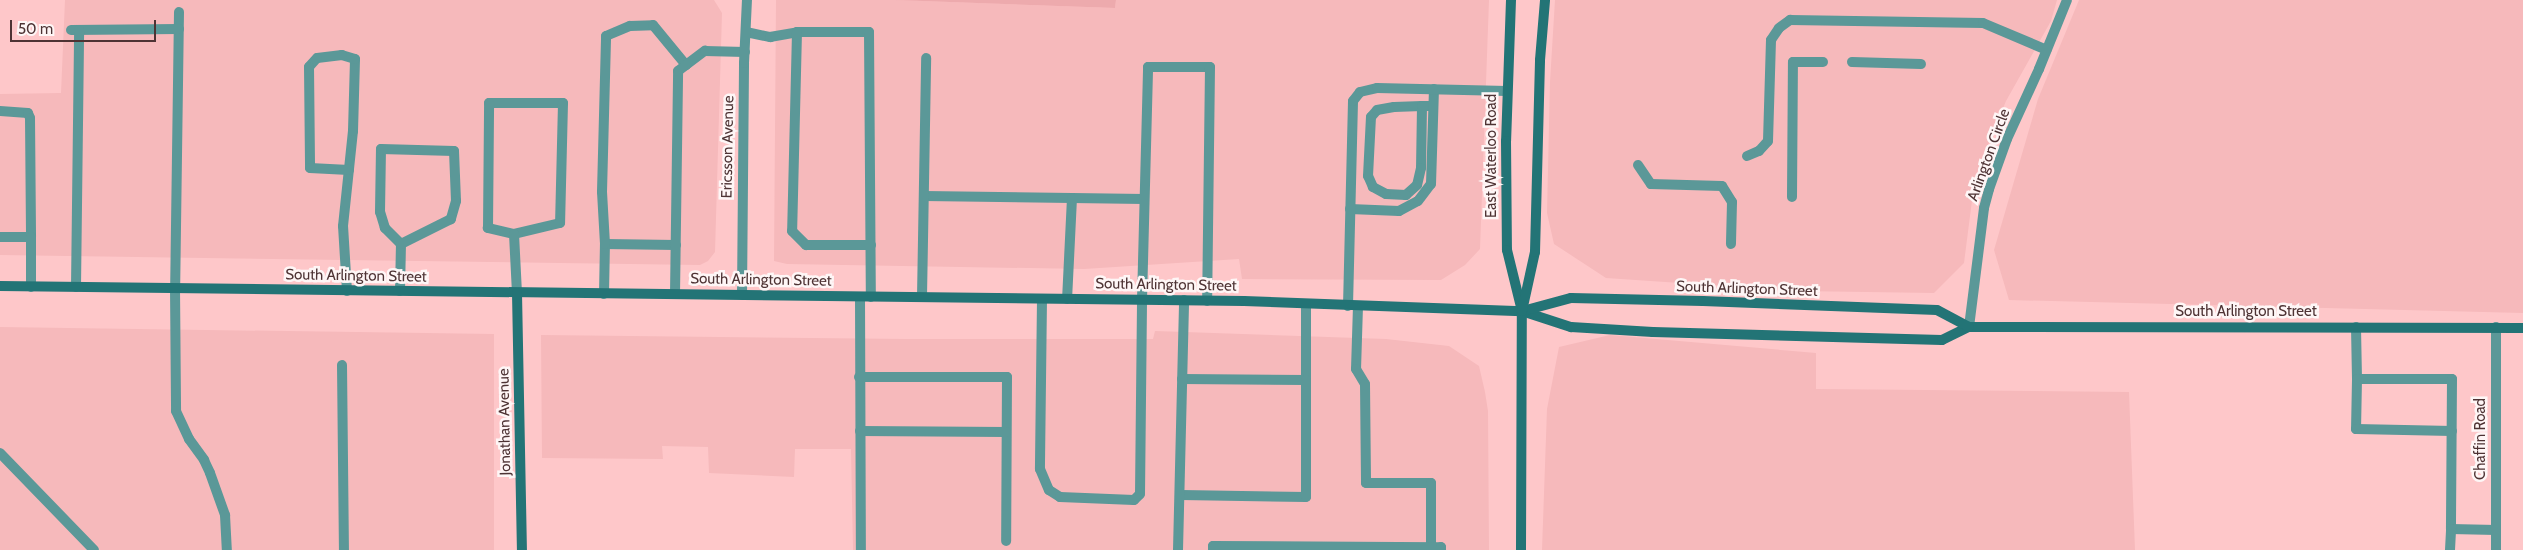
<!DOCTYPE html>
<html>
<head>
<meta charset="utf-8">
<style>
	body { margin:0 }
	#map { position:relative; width:2523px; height:550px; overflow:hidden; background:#fec7c9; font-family:Cabin,sans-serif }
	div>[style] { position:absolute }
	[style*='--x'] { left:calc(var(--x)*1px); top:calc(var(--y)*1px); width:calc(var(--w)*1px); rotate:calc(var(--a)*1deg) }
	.built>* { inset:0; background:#f6b9bb }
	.green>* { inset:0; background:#edaaad }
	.lane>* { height:10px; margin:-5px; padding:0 5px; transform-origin:5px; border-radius:5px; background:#5b9898 }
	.street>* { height:10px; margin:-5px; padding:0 5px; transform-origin:5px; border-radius:5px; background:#5b9898 }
	.secondary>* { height:10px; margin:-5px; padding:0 5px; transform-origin:5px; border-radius:5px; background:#237476 }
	span { translate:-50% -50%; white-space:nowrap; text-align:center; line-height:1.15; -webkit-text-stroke:5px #fef6f6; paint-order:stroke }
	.street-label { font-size:15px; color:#4e3334 }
	.scale { position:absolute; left:10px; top:20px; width:146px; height:22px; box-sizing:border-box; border:2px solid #4e3334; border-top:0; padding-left:6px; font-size:15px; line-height:18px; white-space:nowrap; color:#4e3334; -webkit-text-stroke:4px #fef6f6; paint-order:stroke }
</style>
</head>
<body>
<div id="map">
	<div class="built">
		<i style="clip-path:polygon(65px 0,714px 0,722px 13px,715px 252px,708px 261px,700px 265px,0 255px,0 94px,61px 93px)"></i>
		<i style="clip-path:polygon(776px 0,895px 0,1115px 8px,1116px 0,1489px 0,1480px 249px,1465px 265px,1441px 280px,1242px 279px,1239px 259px,1084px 269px,787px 264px,774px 261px)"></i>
		<i style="clip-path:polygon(1555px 0,2057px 0,2051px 21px,2006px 101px,1975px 177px,1964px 263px,1934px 293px,1799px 291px,1606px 278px,1554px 244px,1547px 213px,1550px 82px)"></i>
		<i style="clip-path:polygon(2079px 0,2523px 0,2523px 313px,2009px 300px,1994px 250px,2038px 99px)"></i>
		<i style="clip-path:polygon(0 327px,494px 334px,494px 550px,0 550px)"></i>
		<i style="clip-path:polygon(1155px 331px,1386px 339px,1449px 346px,1479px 366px,1485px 392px,1488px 411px,1489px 550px,853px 550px,851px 449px,795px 449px,794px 477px,709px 473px,708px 447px,662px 446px,663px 459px,542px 458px,541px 335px,907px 339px,1153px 339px)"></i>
		<i style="clip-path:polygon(1610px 335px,1816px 353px,1816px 389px,2129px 392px,2135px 550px,1542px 550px,1547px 409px,1559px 347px)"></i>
	</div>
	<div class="green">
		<i style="clip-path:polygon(895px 0,1116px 0,1115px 8px)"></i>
	</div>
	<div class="lane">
		<i style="--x:179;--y:12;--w:276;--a:90.8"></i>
		<i style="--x:175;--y:288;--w:123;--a:89.5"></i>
		<i style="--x:176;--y:411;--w:31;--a:65"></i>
		<i style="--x:189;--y:439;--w:26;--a:54"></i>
		<i style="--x:204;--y:460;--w:14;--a:65"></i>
		<i style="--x:210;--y:473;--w:45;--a:70.3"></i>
		<i style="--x:225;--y:515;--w:35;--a:87"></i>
		<i style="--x:71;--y:30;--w:108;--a:-0.5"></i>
		<i style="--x:746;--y:32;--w:25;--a:12"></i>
		<i style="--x:770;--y:37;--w:27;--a:-10"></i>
		<i style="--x:797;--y:32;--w:72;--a:0"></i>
		<i style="--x:869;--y:32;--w:265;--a:89.6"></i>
		<i style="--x:797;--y:32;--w:199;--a:91.4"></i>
		<i style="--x:792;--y:231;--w:20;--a:45"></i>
		<i style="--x:806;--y:245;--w:65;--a:0"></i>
		<i style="--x:1852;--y:62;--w:69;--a:1.7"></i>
		<i style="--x:489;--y:103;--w:74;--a:0"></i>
		<i style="--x:563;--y:103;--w:120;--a:91.4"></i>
		<i style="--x:560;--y:223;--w:47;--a:166.6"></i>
		<i style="--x:514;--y:234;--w:27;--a:-167"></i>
		<i style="--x:488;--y:228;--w:125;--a:-89.5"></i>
		<i style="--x:1422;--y:106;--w:62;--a:90.9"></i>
		<i style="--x:1421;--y:168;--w:17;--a:103"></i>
		<i style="--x:1417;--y:185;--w:15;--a:138"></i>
		<i style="--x:1406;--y:195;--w:20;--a:-177"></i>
		<i style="--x:1386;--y:194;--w:15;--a:-152"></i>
		<i style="--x:1373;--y:187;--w:12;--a:-114"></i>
		<i style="--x:1368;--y:176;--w:59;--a:-87.1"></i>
		<i style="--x:1371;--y:117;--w:9;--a:-49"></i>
		<i style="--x:1377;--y:110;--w:17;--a:-10"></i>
		<i style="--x:1394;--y:107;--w:28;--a:-2"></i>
		<i style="--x:1422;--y:106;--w:11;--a:0"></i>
		<i style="--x:0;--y:111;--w:28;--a:4"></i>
		<i style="--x:28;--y:113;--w:5;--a:68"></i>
		<i style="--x:30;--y:118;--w:119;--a:89.5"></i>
		<i style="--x:1747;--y:156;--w:13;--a:-23"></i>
		<i style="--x:1759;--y:151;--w:13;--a:-48"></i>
		<i style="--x:1768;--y:141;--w:101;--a:-88.3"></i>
		<i style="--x:1771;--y:40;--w:14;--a:-56"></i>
		<i style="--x:1779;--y:28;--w:14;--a:-36"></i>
		<i style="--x:1790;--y:20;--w:193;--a:0.9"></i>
		<i style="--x:1983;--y:23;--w:69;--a:22.9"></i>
		<i style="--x:1638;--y:165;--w:23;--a:56"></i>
		<i style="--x:1651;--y:184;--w:71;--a:1.6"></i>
		<i style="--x:1722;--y:186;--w:19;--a:58"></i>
		<i style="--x:1732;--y:202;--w:42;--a:91.4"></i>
		<i style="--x:924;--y:196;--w:148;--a:0.8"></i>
		<i style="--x:1072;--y:198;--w:101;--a:92.8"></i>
		<i style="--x:1792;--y:197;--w:135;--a:-89.6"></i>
		<i style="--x:1793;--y:62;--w:30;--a:0"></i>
		<i style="--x:1072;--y:198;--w:72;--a:0.8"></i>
		<i style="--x:1350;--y:209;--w:49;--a:2.3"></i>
		<i style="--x:1399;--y:211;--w:21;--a:-28"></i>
		<i style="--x:1418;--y:201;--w:21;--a:-53"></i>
		<i style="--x:1431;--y:184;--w:95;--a:-88.2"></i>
		<i style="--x:514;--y:234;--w:59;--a:87.1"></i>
		<i style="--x:0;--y:237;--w:31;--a:0"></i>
		<i style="--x:31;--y:237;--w:50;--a:90"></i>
		<i style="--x:605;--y:244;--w:71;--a:0.8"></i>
		<i style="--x:76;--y:287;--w:257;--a:-89.3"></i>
		<i style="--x:347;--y:291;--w:65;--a:-93.5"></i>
		<i style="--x:343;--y:226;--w:96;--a:-84"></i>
		<i style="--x:353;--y:131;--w:72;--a:-88.4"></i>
		<i style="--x:355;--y:59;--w:14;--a:-163"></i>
		<i style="--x:342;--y:55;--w:25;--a:173"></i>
		<i style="--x:317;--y:58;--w:12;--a:132"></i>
		<i style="--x:309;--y:67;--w:101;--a:89.4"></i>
		<i style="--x:310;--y:168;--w:39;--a:3"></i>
		<i style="--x:400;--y:291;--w:47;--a:-88.8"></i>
		<i style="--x:401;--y:244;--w:23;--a:-135"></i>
		<i style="--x:385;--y:228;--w:17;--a:-107"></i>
		<i style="--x:380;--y:212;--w:63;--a:-89.1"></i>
		<i style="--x:381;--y:149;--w:73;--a:1.6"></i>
		<i style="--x:454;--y:151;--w:50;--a:87.7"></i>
		<i style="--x:456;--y:201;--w:19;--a:106"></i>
		<i style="--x:451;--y:219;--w:56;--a:153.4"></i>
		<i style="--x:604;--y:294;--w:50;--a:-88.9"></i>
		<i style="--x:605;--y:244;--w:52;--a:-93.3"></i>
		<i style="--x:602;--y:192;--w:156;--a:-88.5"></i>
		<i style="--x:606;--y:36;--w:26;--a:-23"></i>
		<i style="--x:630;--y:26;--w:23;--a:-2"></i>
		<i style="--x:653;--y:25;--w:52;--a:50.5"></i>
		<i style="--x:675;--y:294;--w:223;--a:-89.2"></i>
		<i style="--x:678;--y:71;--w:34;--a:-37"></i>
		<i style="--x:705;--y:51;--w:40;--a:1.4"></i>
		<i style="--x:860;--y:297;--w:253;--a:89.8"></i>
		<i style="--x:922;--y:297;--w:239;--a:-89"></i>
		<i style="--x:1042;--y:299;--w:170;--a:90.7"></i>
		<i style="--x:1040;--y:469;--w:23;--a:67"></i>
		<i style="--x:1049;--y:490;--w:13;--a:32"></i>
		<i style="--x:1060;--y:497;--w:74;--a:2.3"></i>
		<i style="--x:1134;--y:500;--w:8;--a:-45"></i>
		<i style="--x:1140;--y:494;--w:194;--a:-89.4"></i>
		<i style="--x:1142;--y:300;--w:233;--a:-88.5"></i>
		<i style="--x:1148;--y:67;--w:62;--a:0"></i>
		<i style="--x:1210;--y:67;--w:234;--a:90.7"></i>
		<i style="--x:1348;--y:306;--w:205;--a:-88.6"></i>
		<i style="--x:1353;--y:101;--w:11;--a:-52"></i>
		<i style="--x:1360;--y:92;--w:17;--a:-13"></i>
		<i style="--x:1377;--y:88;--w:130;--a:1.3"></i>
		<i style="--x:1358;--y:306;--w:63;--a:91.8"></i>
		<i style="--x:1356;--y:369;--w:17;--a:59"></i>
		<i style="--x:1365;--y:384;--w:99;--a:89.4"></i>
		<i style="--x:1366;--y:483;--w:65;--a:0"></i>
		<i style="--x:1431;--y:483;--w:64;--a:90"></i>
		<i style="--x:2356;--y:327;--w:52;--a:88.9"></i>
		<i style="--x:2357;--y:379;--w:95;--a:0"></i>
		<i style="--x:2452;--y:379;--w:150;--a:90.4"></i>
		<i style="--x:2451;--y:529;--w:45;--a:1.3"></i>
		<i style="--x:342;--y:365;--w:185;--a:89.4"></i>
		<i style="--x:859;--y:377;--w:148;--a:0"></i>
		<i style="--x:1007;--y:377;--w:164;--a:90.3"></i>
		<i style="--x:1182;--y:379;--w:124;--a:0.5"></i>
		<i style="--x:1306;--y:380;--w:76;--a:-90"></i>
		<i style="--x:2357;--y:379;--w:50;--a:91.1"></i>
		<i style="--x:2356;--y:429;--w:96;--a:1.2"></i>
		<i style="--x:860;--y:431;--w:146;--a:0.4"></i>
		<i style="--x:0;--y:453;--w:135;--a:45.9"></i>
		<i style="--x:1181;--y:495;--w:125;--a:0.9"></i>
		<i style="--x:1306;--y:497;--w:117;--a:-90"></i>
		<i style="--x:1178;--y:550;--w:250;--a:-88.6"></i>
		<i style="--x:1213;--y:550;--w:4;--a:-90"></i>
		<i style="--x:1213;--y:546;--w:228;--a:0.3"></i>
		<i style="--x:1441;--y:547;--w:3;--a:90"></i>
		<i style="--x:2450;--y:550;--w:21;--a:-87"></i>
	</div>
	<div class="street">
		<i style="--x:742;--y:295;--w:232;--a:-89.5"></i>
		<i style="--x:744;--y:63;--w:63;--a:-87.3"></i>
		<i style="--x:1969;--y:327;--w:120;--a:-82.8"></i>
		<i style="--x:1984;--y:208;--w:20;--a:-75"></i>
		<i style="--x:1989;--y:189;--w:53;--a:-70.2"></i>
		<i style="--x:2007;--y:139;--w:77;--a:-65.4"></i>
		<i style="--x:2039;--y:69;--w:74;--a:-67.9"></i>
		<i style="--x:2496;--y:327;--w:223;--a:90"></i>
	</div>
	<div class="secondary">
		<i style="--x:1511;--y:0;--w:141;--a:92"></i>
		<i style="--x:1506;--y:141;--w:109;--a:89.5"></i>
		<i style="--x:1507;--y:250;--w:59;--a:76.2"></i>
		<i style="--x:0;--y:286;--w:1244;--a:0.69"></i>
		<i style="--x:1244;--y:301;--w:278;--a:2.1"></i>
		<i style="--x:1522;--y:311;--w:52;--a:18.1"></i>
		<i style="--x:1571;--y:327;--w:82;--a:3.5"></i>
		<i style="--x:1653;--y:332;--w:289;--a:1.6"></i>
		<i style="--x:1942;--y:340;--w:30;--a:-26"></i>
		<i style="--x:1969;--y:327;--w:554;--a:0.1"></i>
		<i style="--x:517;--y:293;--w:257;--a:88.9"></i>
		<i style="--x:1523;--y:311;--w:50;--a:-15.2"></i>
		<i style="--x:1571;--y:298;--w:132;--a:1.3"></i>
		<i style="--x:1703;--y:301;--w:234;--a:2.2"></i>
		<i style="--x:1937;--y:310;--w:36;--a:28"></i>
		<i style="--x:1521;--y:550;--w:239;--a:-89.8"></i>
		<i style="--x:1522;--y:311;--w:60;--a:-77.6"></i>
		<i style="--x:1535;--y:252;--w:192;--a:-88.5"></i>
		<i style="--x:1540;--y:60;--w:60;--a:-85.2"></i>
	</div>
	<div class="street-label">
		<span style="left:728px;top:147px;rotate:-89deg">Ericsson Avenue</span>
		<span style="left:1989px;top:155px;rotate:-70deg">Arlington Circle</span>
		<span style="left:1492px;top:156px;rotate:-90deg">East Waterloo Road</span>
		<span style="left:356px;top:276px;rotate:1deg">South Arlington Street</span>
		<span style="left:761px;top:280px;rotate:1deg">South Arlington Street</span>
		<span style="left:1166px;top:285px;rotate:1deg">South Arlington Street</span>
		<span style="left:1747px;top:289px;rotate:2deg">South Arlington Street</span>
		<span style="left:2246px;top:312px">South Arlington Street</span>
		<span style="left:505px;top:422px;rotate:-91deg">Jonathan Avenue</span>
		<span style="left:2481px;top:439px;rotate:-90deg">Chaffin Road</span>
	</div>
	<div class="scale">50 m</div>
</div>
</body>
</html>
